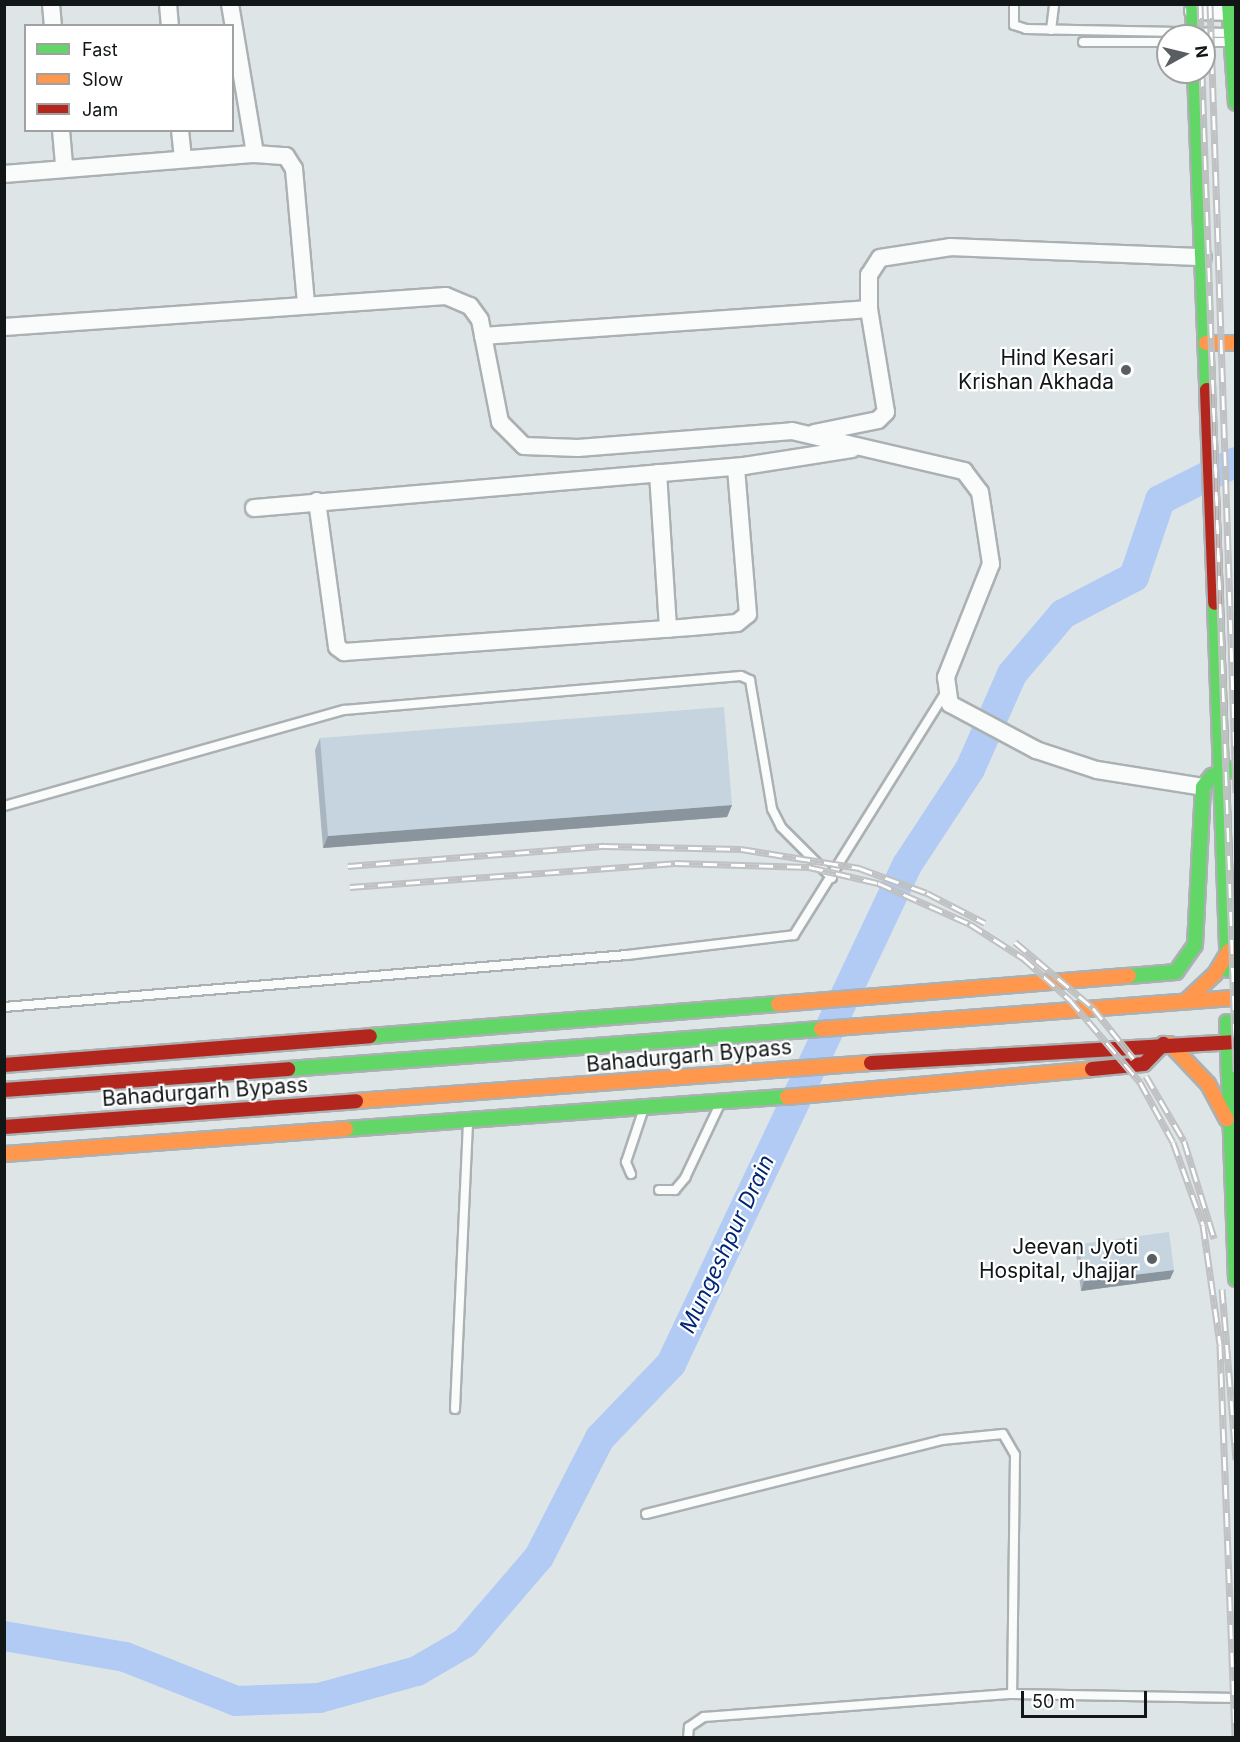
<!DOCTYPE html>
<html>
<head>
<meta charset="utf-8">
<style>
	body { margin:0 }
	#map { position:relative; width:1240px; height:1742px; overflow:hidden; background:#dee5e7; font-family:Inter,sans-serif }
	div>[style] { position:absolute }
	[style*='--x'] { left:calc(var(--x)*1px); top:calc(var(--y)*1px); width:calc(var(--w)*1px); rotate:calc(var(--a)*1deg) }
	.river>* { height:30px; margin:-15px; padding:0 15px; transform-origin:15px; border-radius:15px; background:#b2cbf5 }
	.roads { filter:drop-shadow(2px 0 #abb1b3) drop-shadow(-2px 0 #abb1b3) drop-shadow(0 2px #abb1b3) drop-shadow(0 -2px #abb1b3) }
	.lane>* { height:8px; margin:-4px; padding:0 4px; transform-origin:4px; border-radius:4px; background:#fafbfb }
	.street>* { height:16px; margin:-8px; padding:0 8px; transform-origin:8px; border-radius:8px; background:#fafbfb }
	.fast>* { height:14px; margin:-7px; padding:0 7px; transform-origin:7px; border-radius:7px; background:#63d668 }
	.slow>* { height:14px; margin:-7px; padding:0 7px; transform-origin:7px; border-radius:7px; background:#ff974d }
	.jam>* { height:14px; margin:-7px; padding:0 7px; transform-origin:7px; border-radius:7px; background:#b3261e }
	.rail>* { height:7px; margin-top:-3.5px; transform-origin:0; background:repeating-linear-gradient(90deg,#fff 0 14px,#bfc1c2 0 28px); box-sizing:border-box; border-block:2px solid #bfc1c2 }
	.wall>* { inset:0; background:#a9b6c0 }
	.shaded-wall>* { inset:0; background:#8a949c }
	.building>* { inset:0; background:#c5d4df }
	.dots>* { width:16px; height:16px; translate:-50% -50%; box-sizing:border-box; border:3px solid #fff; border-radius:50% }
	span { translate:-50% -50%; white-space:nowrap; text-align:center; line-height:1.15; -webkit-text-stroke:4.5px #fff; paint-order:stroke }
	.poi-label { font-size:21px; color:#111617 }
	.right { translate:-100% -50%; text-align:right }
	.street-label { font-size:21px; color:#111617 }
	.water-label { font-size:22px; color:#002575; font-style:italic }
	.frame { position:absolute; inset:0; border:6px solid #111617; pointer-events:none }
	.legend { position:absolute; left:24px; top:24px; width:210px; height:108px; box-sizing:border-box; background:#fff; border:2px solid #a0a2a2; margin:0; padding:8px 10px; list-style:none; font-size:18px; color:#111617 }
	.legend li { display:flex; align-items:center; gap:12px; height:30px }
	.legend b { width:30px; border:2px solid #a0a2a2 }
	.north { position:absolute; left:1156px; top:24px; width:60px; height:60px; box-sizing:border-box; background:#fff; border:2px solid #a0a2a2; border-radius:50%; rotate:82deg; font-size:16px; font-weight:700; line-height:24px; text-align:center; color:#111617 }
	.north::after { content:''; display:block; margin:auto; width:21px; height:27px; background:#595e60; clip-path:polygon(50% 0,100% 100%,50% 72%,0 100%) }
	.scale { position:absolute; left:1021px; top:1691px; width:126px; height:27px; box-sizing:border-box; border:3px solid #111617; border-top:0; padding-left:8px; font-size:18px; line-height:21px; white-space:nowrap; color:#111617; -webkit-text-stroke:4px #fff; paint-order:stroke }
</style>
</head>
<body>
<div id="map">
	<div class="river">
		<i style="--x:4;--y:1636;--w:123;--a:9.8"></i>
		<i style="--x:125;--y:1657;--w:119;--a:21.6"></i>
		<i style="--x:236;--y:1701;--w:83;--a:-2.1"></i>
		<i style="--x:319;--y:1698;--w:102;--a:-15.4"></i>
		<i style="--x:417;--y:1671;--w:56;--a:-30.3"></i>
		<i style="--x:465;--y:1643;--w:113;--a:-49.3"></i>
		<i style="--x:539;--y:1557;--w:134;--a:-62.9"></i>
		<i style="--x:600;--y:1438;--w:103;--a:-46.2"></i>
		<i style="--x:671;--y:1364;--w:552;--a:-64.69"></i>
		<i style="--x:907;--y:865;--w:115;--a:-56.7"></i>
		<i style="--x:970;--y:769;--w:104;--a:-66.1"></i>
		<i style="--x:1012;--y:674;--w:79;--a:-49.6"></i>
		<i style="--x:1063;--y:614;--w:80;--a:-27.5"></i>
		<i style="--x:1134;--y:577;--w:81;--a:-71.3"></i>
		<i style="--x:1160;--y:500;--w:85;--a:-26.6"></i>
	</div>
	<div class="roads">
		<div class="lane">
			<i style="--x:1014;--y:4;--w:21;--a:90"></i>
			<i style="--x:1014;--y:25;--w:13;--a:18"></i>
			<i style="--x:1026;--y:29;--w:202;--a:1.1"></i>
			<i style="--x:1051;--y:30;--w:26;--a:-83"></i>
			<i style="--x:1083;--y:42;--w:85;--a:0"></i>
			<i style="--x:1204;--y:42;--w:25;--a:0"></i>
			<i style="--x:4;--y:806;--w:353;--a:-15.8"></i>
			<i style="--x:344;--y:710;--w:398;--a:-4.9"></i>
			<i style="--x:741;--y:676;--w:10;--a:24"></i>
			<i style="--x:750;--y:680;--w:131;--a:80.3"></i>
			<i style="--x:772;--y:809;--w:20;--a:63"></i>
			<i style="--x:781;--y:827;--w:72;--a:45"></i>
			<i style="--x:4;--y:1007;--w:625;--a:-4.77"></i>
			<i style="--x:627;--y:955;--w:168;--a:-6.8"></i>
			<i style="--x:794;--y:935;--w:283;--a:-58"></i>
			<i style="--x:631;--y:1174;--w:13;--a:-113"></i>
			<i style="--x:626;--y:1162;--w:57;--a:-71.6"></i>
			<i style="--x:659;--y:1190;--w:16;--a:0"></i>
			<i style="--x:675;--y:1190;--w:16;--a:-50"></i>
			<i style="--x:685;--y:1178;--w:82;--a:-64.7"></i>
			<i style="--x:455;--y:1409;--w:288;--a:-87.4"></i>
			<i style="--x:646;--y:1514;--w:305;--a:-14"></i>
			<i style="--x:942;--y:1440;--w:61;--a:-5.6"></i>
			<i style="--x:1003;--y:1434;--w:24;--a:60"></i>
			<i style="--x:1015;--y:1455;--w:239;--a:90.7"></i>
			<i style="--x:688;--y:1738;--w:11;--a:-85"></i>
			<i style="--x:689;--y:1727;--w:18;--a:-34"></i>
			<i style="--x:704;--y:1717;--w:309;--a:-4.3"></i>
			<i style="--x:1012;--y:1694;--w:224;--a:1"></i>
		</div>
		<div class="street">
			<i style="--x:51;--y:4;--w:22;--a:85"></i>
			<i style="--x:168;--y:4;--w:22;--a:85"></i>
			<i style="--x:230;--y:4;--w:152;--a:80.5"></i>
			<i style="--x:1193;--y:11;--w:43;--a:1.3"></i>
			<i style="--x:61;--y:130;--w:38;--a:85"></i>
			<i style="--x:180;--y:130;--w:29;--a:84"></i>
			<i style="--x:4;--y:174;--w:252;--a:-4.6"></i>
			<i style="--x:255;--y:154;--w:31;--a:4"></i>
			<i style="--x:286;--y:156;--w:15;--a:58"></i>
			<i style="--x:294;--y:169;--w:135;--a:84.9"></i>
			<i style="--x:4;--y:327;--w:443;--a:-4"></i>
			<i style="--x:446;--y:296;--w:26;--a:23"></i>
			<i style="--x:470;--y:306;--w:17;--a:54"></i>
			<i style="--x:480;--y:320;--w:104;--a:78.9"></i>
			<i style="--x:500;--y:422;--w:34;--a:45"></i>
			<i style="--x:524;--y:446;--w:54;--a:2.1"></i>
			<i style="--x:578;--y:448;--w:215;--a:-4.5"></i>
			<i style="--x:792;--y:431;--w:177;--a:13.1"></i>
			<i style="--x:964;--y:471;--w:26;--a:53"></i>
			<i style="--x:980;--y:492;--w:73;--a:81.3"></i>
			<i style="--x:991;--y:564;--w:122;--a:111.7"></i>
			<i style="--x:946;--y:677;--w:27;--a:82"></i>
			<i style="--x:950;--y:704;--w:98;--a:28.1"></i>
			<i style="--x:1036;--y:750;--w:64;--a:18.2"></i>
			<i style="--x:1097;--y:770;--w:107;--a:9.1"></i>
			<i style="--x:483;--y:336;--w:387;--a:-4"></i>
			<i style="--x:814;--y:433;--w:65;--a:-11.5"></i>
			<i style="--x:878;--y:420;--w:11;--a:-45"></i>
			<i style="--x:886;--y:412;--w:104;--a:-99.4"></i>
			<i style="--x:869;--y:309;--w:34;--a:-90"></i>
			<i style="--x:869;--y:275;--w:20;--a:-57"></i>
			<i style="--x:880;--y:258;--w:72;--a:-8.8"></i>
			<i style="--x:951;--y:247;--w:252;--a:2.3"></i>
			<i style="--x:658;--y:473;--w:156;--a:86.3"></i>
			<i style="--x:317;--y:501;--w:147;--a:82.2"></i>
			<i style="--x:337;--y:647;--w:9;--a:36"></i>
			<i style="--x:344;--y:652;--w:348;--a:-4.1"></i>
			<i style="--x:691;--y:627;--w:46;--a:-5"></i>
			<i style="--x:737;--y:623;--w:14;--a:-39"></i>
			<i style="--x:748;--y:614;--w:147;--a:-94.7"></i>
			<i style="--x:254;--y:508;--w:492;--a:-4.9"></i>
			<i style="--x:744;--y:466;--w:109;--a:-8.9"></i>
		</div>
		<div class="fast">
			<i style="--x:1193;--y:4;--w:32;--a:88"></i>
			<i style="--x:1229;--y:4;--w:99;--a:86"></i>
			<i style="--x:1195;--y:72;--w:318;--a:87.8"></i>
			<i style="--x:1215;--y:603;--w:367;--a:88"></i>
			<i style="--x:1129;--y:976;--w:47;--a:-4.9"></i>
			<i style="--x:1176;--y:972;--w:33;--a:-55"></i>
			<i style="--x:1195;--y:945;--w:158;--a:-87.1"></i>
			<i style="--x:1203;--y:787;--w:14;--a:-51"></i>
			<i style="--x:1212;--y:776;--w:25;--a:-18"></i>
			<i style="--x:1227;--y:1022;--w:257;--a:88"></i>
			<i style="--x:370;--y:1036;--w:409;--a:-4.5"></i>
			<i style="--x:288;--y:1069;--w:534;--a:-4.29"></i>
			<i style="--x:346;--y:1129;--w:442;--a:-4.2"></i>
		</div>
		<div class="slow">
			<i style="--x:1206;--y:343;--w:30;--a:0"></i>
			<i style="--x:1188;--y:999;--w:37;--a:-43"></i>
			<i style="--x:1215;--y:974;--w:27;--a:-59"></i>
			<i style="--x:778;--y:1004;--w:352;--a:-4.6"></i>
			<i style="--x:821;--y:1029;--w:416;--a:-4.3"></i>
			<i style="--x:1170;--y:1044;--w:55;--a:46.5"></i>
			<i style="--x:1208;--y:1084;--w:40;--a:62"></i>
			<i style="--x:787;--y:1097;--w:306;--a:-5.2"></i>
			<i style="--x:356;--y:1101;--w:516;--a:-4.22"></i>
			<i style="--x:4;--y:1154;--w:343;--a:-4.2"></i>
		</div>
		<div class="jam">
			<i style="--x:1207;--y:390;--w:213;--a:87.8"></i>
			<i style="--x:871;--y:1063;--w:366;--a:-3.3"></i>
			<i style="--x:4;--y:1065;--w:367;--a:-4.5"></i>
			<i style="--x:1092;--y:1069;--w:52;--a:-5.5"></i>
			<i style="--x:1144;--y:1064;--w:28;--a:-46"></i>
			<i style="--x:4;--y:1090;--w:285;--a:-4.2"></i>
			<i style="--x:4;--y:1127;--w:353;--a:-4.2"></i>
		</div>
	</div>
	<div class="rail">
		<i style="--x:1200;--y:4;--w:32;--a:88"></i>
		<i style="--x:1210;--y:4;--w:789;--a:88.11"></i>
		<i style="--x:1202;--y:72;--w:1000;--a:88.05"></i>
		<i style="--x:348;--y:866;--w:257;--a:-4.5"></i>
		<i style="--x:604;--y:846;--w:137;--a:1.3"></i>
		<i style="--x:741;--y:849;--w:120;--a:9.1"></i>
		<i style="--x:859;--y:868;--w:72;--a:20.2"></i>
		<i style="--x:927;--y:893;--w:65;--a:27.3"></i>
		<i style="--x:350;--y:887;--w:326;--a:-4.2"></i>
		<i style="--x:675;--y:863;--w:134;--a:1.7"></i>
		<i style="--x:809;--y:867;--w:71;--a:13.1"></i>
		<i style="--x:878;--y:883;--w:101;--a:24"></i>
		<i style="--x:970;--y:924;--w:63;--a:32.7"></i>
		<i style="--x:1023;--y:958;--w:63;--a:41.8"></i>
		<i style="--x:1070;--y:1000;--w:108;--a:49.5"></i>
		<i style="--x:1140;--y:1082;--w:68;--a:61.2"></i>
		<i style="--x:1173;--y:1142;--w:88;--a:70.1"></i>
		<i style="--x:1203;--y:1225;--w:121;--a:81.9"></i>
		<i style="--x:1220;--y:1345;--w:393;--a:87.8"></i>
		<i style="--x:1015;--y:942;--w:102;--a:40.2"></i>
		<i style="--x:1093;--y:1008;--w:65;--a:51.2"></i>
		<i style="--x:1146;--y:1076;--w:75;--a:59.7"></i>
		<i style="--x:1184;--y:1141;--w:102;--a:72.8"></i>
		<i style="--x:1222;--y:1289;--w:171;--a:85.3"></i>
	</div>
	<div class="wall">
		<i style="clip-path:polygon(320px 738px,732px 805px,727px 817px,323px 848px,315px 750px)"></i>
		<i style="clip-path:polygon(1079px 1244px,1174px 1270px,1170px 1279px,1081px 1291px,1076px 1253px)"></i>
	</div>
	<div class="shaded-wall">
		<i style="clip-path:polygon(732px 805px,727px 817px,323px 848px,328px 836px)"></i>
		<i style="clip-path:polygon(1174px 1270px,1170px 1279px,1081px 1291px,1084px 1281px)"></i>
	</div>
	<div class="building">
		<i style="clip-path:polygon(724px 707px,732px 805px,328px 836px,320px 738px)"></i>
		<i style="clip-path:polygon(1169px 1232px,1174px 1270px,1084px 1281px,1079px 1244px)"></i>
	</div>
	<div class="dots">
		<i style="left:1126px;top:370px;background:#595e60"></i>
		<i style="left:1152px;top:1259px;background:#595e60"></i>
	</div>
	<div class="poi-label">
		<span class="right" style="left:1114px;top:370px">Hind Kesari<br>Krishan Akhada</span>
		<span class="right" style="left:1138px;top:1259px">Jeevan Jyoti<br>Hospital, Jhajjar</span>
	</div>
	<div class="street-label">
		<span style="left:689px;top:1056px;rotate:-5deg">Bahadurgarh Bypass</span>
		<span style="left:205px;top:1092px;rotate:-4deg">Bahadurgarh Bypass</span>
	</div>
	<div class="water-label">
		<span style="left:727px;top:1244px;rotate:-65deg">Mungeshpur Drain</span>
	</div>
	<div class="frame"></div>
	<ul class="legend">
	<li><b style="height:8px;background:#63d668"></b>Fast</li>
	<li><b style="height:8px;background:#ff974d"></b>Slow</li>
	<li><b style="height:8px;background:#b3261e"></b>Jam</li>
	</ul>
	<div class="north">N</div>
	<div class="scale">50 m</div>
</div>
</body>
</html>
